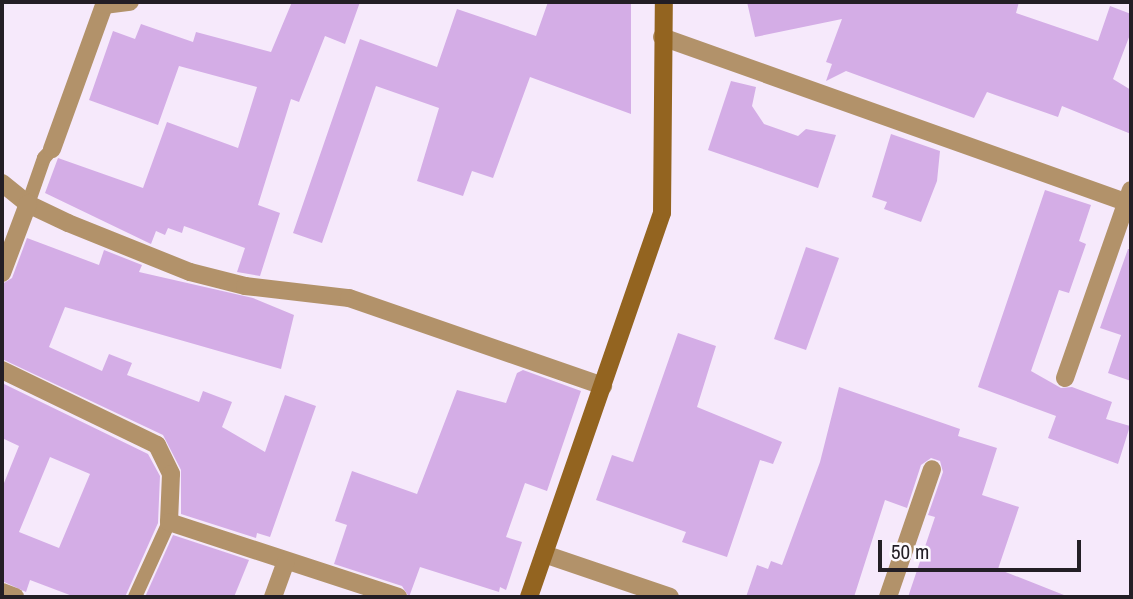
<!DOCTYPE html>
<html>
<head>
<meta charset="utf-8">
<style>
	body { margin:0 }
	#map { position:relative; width:1133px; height:599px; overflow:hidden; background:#f6e9fb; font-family:"Archivo Narrow",sans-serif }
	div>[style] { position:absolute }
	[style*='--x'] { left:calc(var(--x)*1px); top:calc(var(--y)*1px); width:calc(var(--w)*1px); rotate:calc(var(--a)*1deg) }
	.building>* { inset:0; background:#d4ade6 }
	.lane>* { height:14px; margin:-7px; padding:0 7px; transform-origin:7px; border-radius:7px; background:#b2926a }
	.street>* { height:18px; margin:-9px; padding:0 9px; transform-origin:9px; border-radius:9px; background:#b2926a }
	.secondary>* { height:18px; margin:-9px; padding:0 9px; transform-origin:9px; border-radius:9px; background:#936420 }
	span { translate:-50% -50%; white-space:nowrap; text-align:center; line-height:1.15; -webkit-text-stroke:5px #fdfafe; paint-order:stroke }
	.frame { position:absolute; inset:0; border:4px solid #231e25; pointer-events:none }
	.scale { position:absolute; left:878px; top:540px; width:203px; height:32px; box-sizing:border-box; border:4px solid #231e25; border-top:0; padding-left:9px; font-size:21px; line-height:24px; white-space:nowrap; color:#231e25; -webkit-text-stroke:5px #fdfafe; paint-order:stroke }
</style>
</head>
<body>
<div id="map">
	<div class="building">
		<i style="clip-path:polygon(292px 2px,360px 2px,345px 44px,325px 36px,299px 102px,291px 99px,258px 205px,280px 213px,260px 276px,237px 272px,245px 248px,184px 226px,182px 233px,168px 228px,165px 235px,156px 231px,151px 244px,45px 193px,58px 158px,143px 188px,167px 122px,238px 148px,257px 87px,179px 66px,158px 125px,89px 100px,113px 31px,135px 39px,141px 24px,193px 42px,196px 32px,271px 52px)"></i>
		<i style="clip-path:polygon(548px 2px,631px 2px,631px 114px,530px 77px,493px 178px,472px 171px,463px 196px,417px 181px,439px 108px,376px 86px,322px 243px,293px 233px,360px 39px,437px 67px,457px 9px,536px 36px)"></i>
		<i style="clip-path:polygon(747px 2px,1019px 2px,1016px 13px,1098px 41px,1110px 6px,1131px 14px,1131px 32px,1113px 79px,1131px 90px,1131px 134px,1062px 106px,1058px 117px,987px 92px,974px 118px,846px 71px,826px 81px,832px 64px,826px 62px,842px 19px,755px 37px)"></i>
		<i style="clip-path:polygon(731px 81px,756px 87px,752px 106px,764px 124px,798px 136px,806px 129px,836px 135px,818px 188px,708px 150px)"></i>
		<i style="clip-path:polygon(891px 134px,940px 151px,937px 181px,921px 222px,884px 209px,887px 202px,872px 197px)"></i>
		<i style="clip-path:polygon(1045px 190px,1091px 205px,1079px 241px,1086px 244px,1069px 293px,1059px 290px,1031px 371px,1061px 388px,1072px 387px,1112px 402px,1106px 419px,1130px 426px,1118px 464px,1048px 438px,1056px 416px,978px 387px)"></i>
		<i style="clip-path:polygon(27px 238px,99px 265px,104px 250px,142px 265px,139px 272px,253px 298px,294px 315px,281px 369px,65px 307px,49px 347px,102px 371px,109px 354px,132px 363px,127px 375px,199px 402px,203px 391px,232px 402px,222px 427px,265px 452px,285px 395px,316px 406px,270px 537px,257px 533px,256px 538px,181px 514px,181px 470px,163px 435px,2px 359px,2px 284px,12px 278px)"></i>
		<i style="clip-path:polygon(806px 247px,839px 258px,806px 350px,774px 339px)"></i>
		<i style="clip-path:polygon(1128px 249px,1131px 249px,1131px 381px,1108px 373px,1121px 335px,1100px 328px)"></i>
		<i style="clip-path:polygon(678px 333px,716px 346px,697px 407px,782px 442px,773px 464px,760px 460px,727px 557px,682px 542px,686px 532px,596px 500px,612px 455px,633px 462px)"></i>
		<i style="clip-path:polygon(523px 370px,581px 391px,547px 491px,525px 483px,506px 537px,522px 542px,506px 590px,500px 587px,499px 592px,420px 567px,409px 597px,402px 586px,334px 564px,347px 525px,335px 521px,352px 471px,417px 494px,457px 390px,506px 403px,517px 373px)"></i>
		<i style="clip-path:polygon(evenodd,2px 383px,148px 454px,160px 476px,158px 523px,125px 597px,75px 597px,30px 580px,26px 592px,2px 581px,2px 488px,19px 446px,2px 438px,2px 383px,50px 457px,90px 474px,59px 548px,19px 532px,50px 457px)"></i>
		<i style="clip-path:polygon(839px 387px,960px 429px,958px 436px,997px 448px,982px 495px,1019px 507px,998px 569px,1069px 597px,908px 597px,935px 517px,928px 515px,943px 472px,940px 461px,931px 458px,921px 465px,907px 508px,885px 500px,854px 597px,746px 597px,757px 565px,768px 569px,771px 561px,782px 565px,820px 462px)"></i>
		<i style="clip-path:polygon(173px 535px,249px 560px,234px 597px,145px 597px)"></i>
	</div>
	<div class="lane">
		<i style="--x:28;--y:204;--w:49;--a:-70.8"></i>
		<i style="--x:44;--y:158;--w:12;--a:-48"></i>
		<i style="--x:135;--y:597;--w:82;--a:-65.6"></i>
	</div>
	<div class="street">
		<i style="--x:662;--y:37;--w:498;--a:19.6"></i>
		<i style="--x:52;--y:149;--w:153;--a:-70.1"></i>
		<i style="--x:104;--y:5;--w:26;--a:-7"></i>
		<i style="--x:2;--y:183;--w:33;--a:39"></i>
		<i style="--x:28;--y:204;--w:44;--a:25.4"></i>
		<i style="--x:68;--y:223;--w:131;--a:21.9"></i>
		<i style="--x:190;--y:272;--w:57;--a:14.3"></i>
		<i style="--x:245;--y:286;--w:105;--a:6.6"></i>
		<i style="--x:349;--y:298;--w:269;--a:19.1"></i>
		<i style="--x:2;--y:273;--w:74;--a:-69.4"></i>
		<i style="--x:2;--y:370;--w:172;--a:25.8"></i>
		<i style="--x:157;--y:445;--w:32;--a:64"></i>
		<i style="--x:171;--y:474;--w:48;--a:92.4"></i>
		<i style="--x:169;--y:522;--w:241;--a:18.1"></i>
		<i style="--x:1065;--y:378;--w:199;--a:-70.7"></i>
		<i style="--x:544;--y:554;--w:133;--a:18.8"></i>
		<i style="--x:2;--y:592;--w:14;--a:21"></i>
		<i style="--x:273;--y:597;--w:38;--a:-70"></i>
		<i style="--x:888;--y:597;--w:135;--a:-71"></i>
	</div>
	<div class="secondary">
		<i style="--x:529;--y:597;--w:406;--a:-70.9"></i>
		<i style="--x:662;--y:213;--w:211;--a:-89.5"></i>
	</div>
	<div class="frame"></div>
	<div class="scale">50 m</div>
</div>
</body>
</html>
